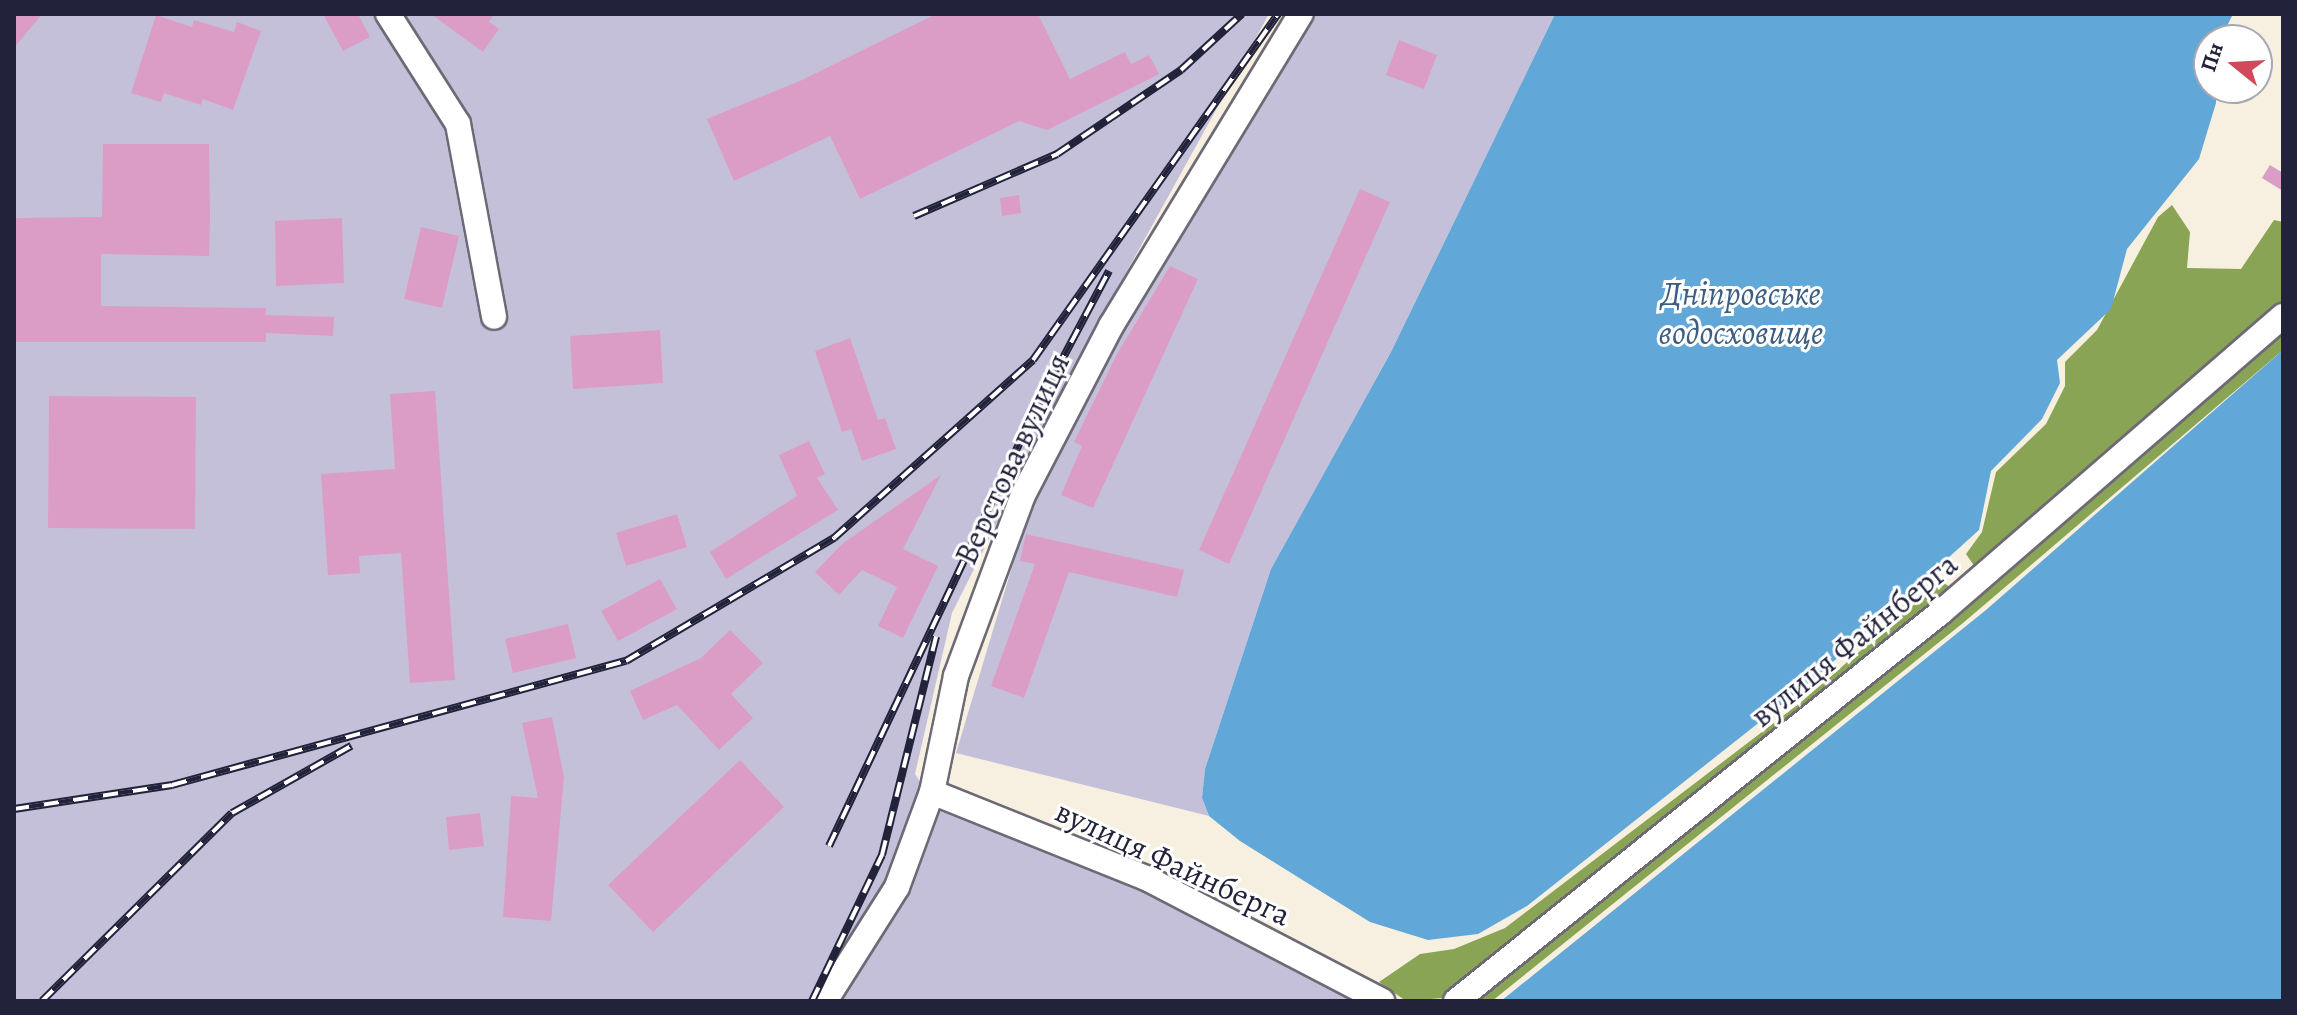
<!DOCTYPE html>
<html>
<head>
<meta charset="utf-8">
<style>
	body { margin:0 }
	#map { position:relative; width:2297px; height:1015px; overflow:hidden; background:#f7f0e0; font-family:Alegreya,serif }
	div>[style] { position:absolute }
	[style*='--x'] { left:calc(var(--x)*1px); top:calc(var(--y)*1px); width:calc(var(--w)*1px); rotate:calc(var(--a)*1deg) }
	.industrial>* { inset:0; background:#c5c0da }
	.forest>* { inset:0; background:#8aa455 }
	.water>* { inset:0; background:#61a7d7 }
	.building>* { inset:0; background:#db9dc5 }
	.roads { filter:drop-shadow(2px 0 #6d6a75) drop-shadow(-2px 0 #6d6a75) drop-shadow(0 2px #6d6a75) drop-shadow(0 -2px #6d6a75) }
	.minor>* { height:24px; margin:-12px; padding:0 12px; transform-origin:12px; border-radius:12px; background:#fff }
	.rail>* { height:8px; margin-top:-4px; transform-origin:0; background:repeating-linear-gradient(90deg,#fff 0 15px,#22223b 0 30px); box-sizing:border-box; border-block:2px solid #22223b }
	span { translate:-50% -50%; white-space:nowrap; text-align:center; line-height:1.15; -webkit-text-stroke:6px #fff; paint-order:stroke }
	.street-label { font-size:32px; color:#22223b }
	.water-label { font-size:34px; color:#3e5e81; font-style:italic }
	.frame { position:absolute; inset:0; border:16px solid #22223b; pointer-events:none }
	.north { position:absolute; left:2193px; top:24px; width:80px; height:80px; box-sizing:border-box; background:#fff; border:2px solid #a7a7b1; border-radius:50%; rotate:288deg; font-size:22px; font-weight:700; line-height:32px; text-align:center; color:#22223b }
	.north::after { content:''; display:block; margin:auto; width:28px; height:36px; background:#d1495b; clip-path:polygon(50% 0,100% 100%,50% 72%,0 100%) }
</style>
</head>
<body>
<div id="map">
	<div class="industrial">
		<i style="clip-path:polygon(14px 14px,1269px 14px,1084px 349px,952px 613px,915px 774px,939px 811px,1138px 886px,1364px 1001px,14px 1001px)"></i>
		<i style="clip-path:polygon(1315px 14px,1555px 14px,1391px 352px,1271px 569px,1205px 769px,1202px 798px,1209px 816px,956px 753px,1027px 517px,1112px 352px)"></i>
	</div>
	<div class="forest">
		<i style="clip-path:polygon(2172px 205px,2190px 232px,2187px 268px,2241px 269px,2274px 220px,2283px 222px,2283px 303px,1977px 570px,1966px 554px,1982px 532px,1996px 472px,2046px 424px,2065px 386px,2065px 362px,2097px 330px,2158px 217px)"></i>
		<i style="clip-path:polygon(2283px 326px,2283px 350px,1963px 623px,1492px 1001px,1462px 1001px)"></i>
		<i style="clip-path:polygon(1941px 581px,1950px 587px,1930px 609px,1443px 998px,1406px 1001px,1379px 982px,1420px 954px,1454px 949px,1505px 928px,1800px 703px)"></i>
	</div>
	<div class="water">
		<i style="clip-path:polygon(1555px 14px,2233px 14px,2220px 40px,2209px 40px,2209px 88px,2216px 88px,2216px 103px,2199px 159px,2127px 249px,2111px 309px,2057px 360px,2060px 383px,2042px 419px,1991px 471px,1979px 530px,1814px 679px,1527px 906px,1478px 934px,1428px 940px,1370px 922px,1240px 841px,1209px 816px,1202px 798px,1205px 769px,1271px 569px,1391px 352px)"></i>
		<i style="clip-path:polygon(2283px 350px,2283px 1001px,1501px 1001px,1986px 610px)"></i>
	</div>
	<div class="building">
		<i style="clip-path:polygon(14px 14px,42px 14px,14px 48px)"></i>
		<i style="clip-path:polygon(323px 14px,358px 14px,370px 37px,343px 51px)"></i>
		<i style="clip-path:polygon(431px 14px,494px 14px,489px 22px,499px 29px,483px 52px)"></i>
		<i style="clip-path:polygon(936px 14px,1038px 14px,1070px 79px,1125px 52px,1131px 64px,1149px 55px,1159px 74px,1047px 130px,1019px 121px,860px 199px,830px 136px,734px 181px,707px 119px,802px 80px)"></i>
		<i style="clip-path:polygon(156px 15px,192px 27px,194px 20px,234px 32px,237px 22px,261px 31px,233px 110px,203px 99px,201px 105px,164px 93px,161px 102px,131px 93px)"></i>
		<i style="clip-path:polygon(1399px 40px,1437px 55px,1424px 89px,1386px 75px)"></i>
		<i style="clip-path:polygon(103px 144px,209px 144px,210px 218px,209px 256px,101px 254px,101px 306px,266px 308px,266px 315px,334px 317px,333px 336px,266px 333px,266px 342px,14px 342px,14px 218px,102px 217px)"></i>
		<i style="clip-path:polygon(2270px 165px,2283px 173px,2283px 191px,2262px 178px)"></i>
		<i style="clip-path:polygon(1360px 189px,1390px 202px,1229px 564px,1199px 550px)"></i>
		<i style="clip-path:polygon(1019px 195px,1021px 213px,1002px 216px,1000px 198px)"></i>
		<i style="clip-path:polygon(342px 218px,344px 283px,276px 286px,275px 221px)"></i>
		<i style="clip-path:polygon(421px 227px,459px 236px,442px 308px,404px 299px)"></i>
		<i style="clip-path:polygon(1170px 266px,1198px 279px,1093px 508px,1061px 495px,1082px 446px,1074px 442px,1117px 354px)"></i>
		<i style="clip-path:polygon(660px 330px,663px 383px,573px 389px,570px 336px)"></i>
		<i style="clip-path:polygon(850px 338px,878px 420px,885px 418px,896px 449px,862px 461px,851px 429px,842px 432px,815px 351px)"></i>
		<i style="clip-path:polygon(435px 391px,455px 680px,410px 683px,401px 553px,359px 556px,360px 573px,328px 575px,321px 474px,395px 469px,390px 394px)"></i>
		<i style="clip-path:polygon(49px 396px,196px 397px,195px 529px,48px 528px)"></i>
		<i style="clip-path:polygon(809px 441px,825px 474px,817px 478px,838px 510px,726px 579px,710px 552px,797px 496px,779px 455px)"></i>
		<i style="clip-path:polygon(941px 475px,903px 549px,938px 566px,903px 638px,878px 626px,897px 587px,862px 570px,839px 595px,815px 572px,842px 544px)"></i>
		<i style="clip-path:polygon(677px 514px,687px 547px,626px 566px,616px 533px)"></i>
		<i style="clip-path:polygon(1026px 534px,1184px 570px,1177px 597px,1069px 572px,1024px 698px,991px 686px,1035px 564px,1020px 561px)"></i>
		<i style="clip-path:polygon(660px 579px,677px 609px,618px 641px,601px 611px)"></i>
		<i style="clip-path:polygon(568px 624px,576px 658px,513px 673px,505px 639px)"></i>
		<i style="clip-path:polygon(730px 630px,763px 663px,731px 694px,753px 718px,719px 750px,677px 705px,643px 720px,630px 691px,701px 658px)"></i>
		<i style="clip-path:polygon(552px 717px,564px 777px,551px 921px,503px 917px,511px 796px,538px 798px,522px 723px)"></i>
		<i style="clip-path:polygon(740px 760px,784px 807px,653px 932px,608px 885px)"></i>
		<i style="clip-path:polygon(480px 813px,484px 846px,449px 850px,446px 817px)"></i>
	</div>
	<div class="roads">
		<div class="minor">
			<i style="--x:388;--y:14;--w:130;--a:57.5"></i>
			<i style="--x:458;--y:124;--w:196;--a:79.4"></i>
			<i style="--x:932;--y:792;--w:233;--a:21.9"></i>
			<i style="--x:1148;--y:879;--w:264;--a:27.5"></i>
			<i style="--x:825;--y:1001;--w:135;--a:-57.7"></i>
			<i style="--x:897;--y:887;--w:101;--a:-69.8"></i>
			<i style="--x:932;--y:792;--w:118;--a:-78.3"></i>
			<i style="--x:956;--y:676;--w:193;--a:-69.7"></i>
			<i style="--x:1023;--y:495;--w:191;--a:-62.5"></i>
			<i style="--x:1111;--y:326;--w:365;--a:-58.7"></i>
			<i style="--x:1456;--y:1001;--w:620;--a:-38.72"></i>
			<i style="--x:1940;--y:613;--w:454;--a:-40.9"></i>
		</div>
	</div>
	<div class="rail">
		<i style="--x:914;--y:216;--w:156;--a:-23.4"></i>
		<i style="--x:1057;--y:154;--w:150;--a:-34.1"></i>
		<i style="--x:1181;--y:70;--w:83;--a:-42.6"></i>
		<i style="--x:14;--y:809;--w:160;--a:-8.6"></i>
		<i style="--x:172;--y:785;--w:471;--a:-15.3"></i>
		<i style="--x:626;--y:661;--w:242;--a:-30.6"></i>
		<i style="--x:834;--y:538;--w:267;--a:-41.8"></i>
		<i style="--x:1033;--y:360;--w:424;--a:-54.7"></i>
		<i style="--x:829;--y:846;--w:469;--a:-64.7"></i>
		<i style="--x:1029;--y:422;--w:171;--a:-62.1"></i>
		<i style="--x:42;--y:1001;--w:267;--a:-44.7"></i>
		<i style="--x:232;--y:813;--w:137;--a:-29.4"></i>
		<i style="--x:812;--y:1001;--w:162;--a:-64.4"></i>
		<i style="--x:882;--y:855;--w:225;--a:-76.1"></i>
	</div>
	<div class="street-label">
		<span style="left:1012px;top:459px;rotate:-65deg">Верстова вулиця</span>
		<span style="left:1854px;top:640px;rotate:-39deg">вулиця Файнберга</span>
		<span style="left:1173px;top:863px;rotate:25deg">вулиця Файнберга</span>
	</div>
	<div class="water-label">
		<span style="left:1741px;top:313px">Дніпровське<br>водосховище</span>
	</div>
	<div class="frame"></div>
	<div class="north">Пн</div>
</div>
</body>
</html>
